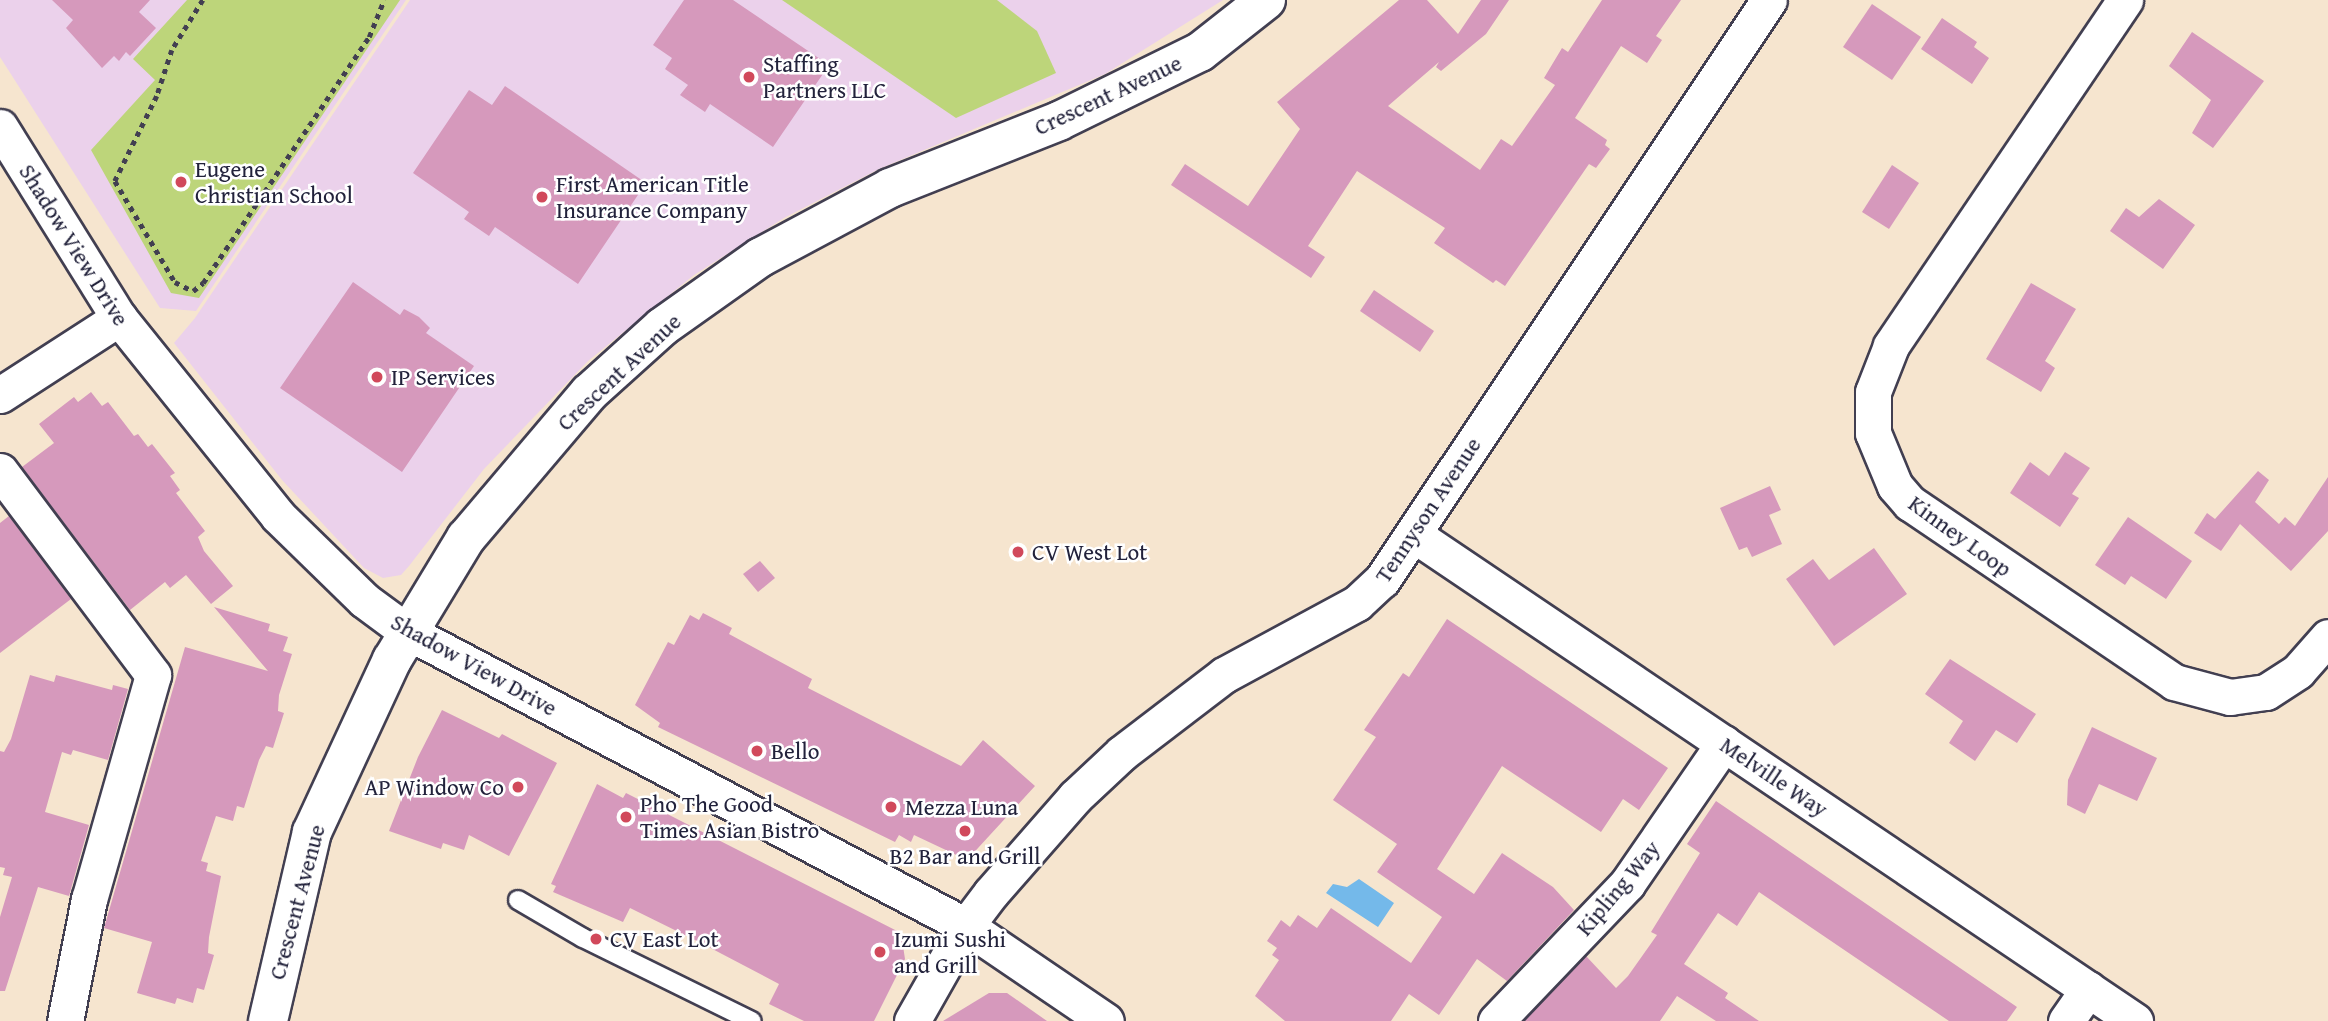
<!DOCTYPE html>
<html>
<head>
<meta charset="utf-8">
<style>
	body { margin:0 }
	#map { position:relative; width:2328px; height:1021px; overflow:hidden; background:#f6e5cf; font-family:"Gentium Book Plus",serif }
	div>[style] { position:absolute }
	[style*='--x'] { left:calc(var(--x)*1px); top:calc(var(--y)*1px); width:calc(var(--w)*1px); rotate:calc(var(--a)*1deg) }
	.built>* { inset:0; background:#ebd1eb }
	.green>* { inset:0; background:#bdd57a }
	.water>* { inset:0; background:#74b9ea }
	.building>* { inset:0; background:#d699bc }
	.path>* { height:4.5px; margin-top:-2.25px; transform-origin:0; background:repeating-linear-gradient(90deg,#423f51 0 5px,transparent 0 10px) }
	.roads { filter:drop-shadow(2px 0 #423f51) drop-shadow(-2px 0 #423f51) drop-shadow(0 2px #423f51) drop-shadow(0 -2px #423f51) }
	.service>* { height:18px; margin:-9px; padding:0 9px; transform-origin:9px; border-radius:9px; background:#fff }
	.minor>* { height:35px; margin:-17.5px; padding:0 17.5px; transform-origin:17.5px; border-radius:17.5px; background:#fff }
	.tertiary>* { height:38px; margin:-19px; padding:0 19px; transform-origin:19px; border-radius:19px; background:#fff }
	.dots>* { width:19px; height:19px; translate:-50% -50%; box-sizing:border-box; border:4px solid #fff; border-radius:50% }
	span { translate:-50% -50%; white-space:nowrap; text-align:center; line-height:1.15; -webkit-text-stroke:5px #fff; paint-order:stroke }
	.poi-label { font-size:23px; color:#22223b }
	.left { translate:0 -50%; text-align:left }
	.right { translate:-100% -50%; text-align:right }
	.street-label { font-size:23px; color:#22223b }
</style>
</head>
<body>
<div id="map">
	<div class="built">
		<i style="clip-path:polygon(0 0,406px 0,196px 311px,160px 308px,0 57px)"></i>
		<i style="clip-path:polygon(410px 0,1223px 0,1105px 74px,879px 169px,784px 218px,694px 275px,588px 361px,484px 469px,409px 566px,401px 575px,383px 578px,364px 568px,282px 480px,174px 343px,195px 318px)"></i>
	</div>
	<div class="green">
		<i style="clip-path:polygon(187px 0,400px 0,199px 298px,171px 293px,91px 150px,155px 80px,133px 59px)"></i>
		<i style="clip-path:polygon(782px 0,997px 0,1037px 31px,1056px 73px,956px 118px)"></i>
	</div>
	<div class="water">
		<i style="clip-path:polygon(1359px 879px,1394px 903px,1378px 927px,1326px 893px,1333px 884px,1347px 887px)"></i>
	</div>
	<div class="building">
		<i style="clip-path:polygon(52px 0,150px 0,139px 12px,156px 28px,130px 56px,126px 52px,119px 61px,114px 56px,102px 68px,66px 28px,73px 20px)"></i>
		<i style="clip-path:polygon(684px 0,733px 0,829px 65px,773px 147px,710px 104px,705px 112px,680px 95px,688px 85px,665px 69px,672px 58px,653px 45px)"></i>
		<i style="clip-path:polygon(1399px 0,1427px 0,1458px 34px,1481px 0,1509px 0,1486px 34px,1441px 71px,1436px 67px,1439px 62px,1388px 106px,1480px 170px,1501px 139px,1512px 146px,1555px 85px,1544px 78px,1562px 48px,1568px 52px,1602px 0,1681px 0,1656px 36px,1662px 40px,1647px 63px,1621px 46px,1575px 118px,1607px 140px,1605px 145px,1610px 149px,1596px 168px,1589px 164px,1505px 286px,1496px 280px,1493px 283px,1434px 243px,1445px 228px,1357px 171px,1308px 246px,1325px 257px,1311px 278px,1171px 185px,1185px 164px,1248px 206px,1300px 129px,1277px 102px)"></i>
		<i style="clip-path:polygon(1872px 4px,1921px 37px,1892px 80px,1843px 47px)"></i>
		<i style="clip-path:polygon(1942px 18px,1977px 42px,1974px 47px,1989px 58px,1972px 84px,1921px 49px)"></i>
		<i style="clip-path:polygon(2192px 32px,2264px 81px,2213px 148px,2192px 133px,2211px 100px,2169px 66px)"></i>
		<i style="clip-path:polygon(505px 86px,646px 183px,578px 284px,495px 227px,489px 236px,464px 219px,469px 212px,413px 173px,469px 90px,492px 105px)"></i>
		<i style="clip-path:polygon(1892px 165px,1919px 183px,1889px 229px,1862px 212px)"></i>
		<i style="clip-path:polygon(2159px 199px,2195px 225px,2163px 269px,2110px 231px,2126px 208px,2139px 217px)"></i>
		<i style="clip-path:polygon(353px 282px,400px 315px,404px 309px,419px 317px,430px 328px,426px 333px,474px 366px,402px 472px,280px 388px)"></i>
		<i style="clip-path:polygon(2031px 283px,2076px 309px,2045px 361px,2055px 368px,2041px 392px,1986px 359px)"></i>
		<i style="clip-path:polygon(1374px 290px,1434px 331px,1420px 352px,1360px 311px)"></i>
		<i style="clip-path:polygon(91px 392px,102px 406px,108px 402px,134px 436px,138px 434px,148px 447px,152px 444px,175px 473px,170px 476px,180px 490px,176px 493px,205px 531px,198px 537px,204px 551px,233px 586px,211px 604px,186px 575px,170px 588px,165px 582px,130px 610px,22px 467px,54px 443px,39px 424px,74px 397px,78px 402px)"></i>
		<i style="clip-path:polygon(2065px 452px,2090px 468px,2072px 494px,2079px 498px,2060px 527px,2010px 493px,2030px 462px,2049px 476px)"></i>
		<i style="clip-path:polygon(2258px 471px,2269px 480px,2255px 502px,2279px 524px,2285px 517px,2295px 526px,2328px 477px,2328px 531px,2291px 571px,2240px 524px,2221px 551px,2194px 533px,2207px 513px,2215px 519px)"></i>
		<i style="clip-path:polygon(1770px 486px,1781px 510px,1769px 515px,1782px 544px,1752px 557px,1747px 547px,1739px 550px,1720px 508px)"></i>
		<i style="clip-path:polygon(9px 516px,71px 599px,0 653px,0 523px)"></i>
		<i style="clip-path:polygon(2128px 517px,2192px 561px,2166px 599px,2131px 576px,2125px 585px,2095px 565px)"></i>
		<i style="clip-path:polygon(1874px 548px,1907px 594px,1834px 646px,1786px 579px,1813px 559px,1829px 580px)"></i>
		<i style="clip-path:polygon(760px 561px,775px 578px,758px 592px,743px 574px)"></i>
		<i style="clip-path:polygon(214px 607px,270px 624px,268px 631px,288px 637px,283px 651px,292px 654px,279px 695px,278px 711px,284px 713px,273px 748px,266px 746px,259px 760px,244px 808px,237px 806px,233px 821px,216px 816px,201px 861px,208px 863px,206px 871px,221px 876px,209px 937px,208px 953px,214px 955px,204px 990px,197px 988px,193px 1003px,177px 998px,175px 1004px,137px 993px,152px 942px,104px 928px,185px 647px,268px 671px)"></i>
		<i style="clip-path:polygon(703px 613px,732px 628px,729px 634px,812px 679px,808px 688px,961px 766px,983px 740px,1035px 786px,967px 860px,914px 835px,911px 842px,899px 835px,895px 842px,658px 727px,660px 723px,635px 705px,668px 642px,674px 645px,690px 615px,699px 620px)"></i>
		<i style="clip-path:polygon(1447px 619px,1668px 768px,1639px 810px,1623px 799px,1601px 832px,1502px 766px,1437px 869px,1474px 894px,1502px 853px,1553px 887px,1574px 910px,1507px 981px,1477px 959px,1439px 1015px,1409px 994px,1391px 1021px,1285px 1021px,1255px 996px,1279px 960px,1272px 955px,1277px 948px,1267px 941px,1281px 920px,1290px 927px,1298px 915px,1317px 928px,1331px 908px,1411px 963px,1442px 917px,1377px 872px,1397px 844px,1333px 800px,1376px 737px,1364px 730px,1403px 673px,1409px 677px)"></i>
		<i style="clip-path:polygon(1950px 659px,2036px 714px,2017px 743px,1996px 730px,1975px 761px,1949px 743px,1963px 721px,1925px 694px)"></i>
		<i style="clip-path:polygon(30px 675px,54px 682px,56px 675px,112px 690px,113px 685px,128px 689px,108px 760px,73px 750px,71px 755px,62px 752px,45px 812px,89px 825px,69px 896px,38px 887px,5px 991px,0 991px,0 917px,12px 877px,3px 875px,5px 868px,0 867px,0 751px,4px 752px,11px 739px)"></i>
		<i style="clip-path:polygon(442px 710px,499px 738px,502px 734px,557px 763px,509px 856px,469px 835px,464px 850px,443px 843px,441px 849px,389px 831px,418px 757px)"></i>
		<i style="clip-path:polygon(2092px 727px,2157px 758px,2137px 801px,2099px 784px,2085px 814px,2067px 805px,2068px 780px)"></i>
		<i style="clip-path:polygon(597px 784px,623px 798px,626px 793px,901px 933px,905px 959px,874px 1021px,804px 1021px,769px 1004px,779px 984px,701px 943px,630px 908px,623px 922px,553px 892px,556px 886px,551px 884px)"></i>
		<i style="clip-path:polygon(1716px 801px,2017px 1007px,2007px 1021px,1949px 1021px,1759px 892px,1737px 926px,1718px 913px,1684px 964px,1728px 993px,1725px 998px,1759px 1021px,1716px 1021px,1677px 996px,1660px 1021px,1524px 1021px,1586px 956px,1616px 988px,1628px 976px,1657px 935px,1651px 932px,1700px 853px,1687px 844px)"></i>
		<i style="clip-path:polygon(989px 993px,1007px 993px,1047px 1021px,943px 1021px)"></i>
	</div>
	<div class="path">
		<i style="--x:203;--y:0;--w:59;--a:121.8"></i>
		<i style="--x:172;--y:50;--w:48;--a:108.1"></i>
		<i style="--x:157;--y:96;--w:95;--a:116.3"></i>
		<i style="--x:115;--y:181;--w:117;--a:59.3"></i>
		<i style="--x:175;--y:282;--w:20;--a:27"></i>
		<i style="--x:193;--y:291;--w:13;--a:-39"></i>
		<i style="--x:203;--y:283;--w:297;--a:-56"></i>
		<i style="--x:369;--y:37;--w:40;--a:-68"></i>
	</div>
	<div class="roads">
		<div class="service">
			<i style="--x:518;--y:900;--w:75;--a:30.3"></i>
			<i style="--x:583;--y:938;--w:188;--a:26.2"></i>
		</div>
		<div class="minor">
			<i style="--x:2125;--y:0;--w:418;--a:124.1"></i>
			<i style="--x:1891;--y:346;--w:49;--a:111.4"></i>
			<i style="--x:1873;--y:392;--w:41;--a:90"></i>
			<i style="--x:1873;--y:433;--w:57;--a:67.5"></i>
			<i style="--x:1895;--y:486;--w:23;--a:49"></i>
			<i style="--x:1910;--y:503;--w:319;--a:34.1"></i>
			<i style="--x:2174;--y:682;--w:58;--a:15"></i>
			<i style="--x:2230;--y:697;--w:36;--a:-8"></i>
			<i style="--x:2266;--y:692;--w:38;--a:-33"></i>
			<i style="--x:2298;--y:671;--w:45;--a:-48.6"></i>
			<i style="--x:0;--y:127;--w:225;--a:58.1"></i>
			<i style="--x:119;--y:318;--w:254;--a:51.2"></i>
			<i style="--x:278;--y:516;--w:120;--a:44.3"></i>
			<i style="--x:364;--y:600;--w:52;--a:36.4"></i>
			<i style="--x:406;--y:631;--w:633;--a:27.78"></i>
			<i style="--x:966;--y:926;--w:169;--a:34.2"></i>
			<i style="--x:0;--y:395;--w:142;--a:-32.9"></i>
			<i style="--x:0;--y:471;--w:255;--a:53.1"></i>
			<i style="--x:153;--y:675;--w:233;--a:105.9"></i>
			<i style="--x:89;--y:899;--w:124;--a:101.1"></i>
			<i style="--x:1413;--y:534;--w:871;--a:34"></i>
			<i style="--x:912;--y:1021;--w:109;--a:-60.4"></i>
			<i style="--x:966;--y:926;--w:41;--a:-52.9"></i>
			<i style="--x:991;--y:893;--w:128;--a:-48.8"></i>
			<i style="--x:1075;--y:797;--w:64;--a:-43.1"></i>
			<i style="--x:1122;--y:753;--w:128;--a:-37.4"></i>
			<i style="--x:1224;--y:675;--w:151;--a:-28.4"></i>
			<i style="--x:1357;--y:603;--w:34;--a:-43"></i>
			<i style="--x:1382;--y:580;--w:697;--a:-56.29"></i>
			<i style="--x:1496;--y:1021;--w:190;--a:-46.3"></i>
			<i style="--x:1627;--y:884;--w:171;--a:-55.5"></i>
			<i style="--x:2066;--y:1021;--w:39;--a:-55"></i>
		</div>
		<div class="tertiary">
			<i style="--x:268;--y:1021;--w:194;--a:-76.9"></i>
			<i style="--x:312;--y:832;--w:190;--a:-65.1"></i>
			<i style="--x:392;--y:660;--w:143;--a:-58.8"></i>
			<i style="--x:466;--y:538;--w:190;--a:-49.7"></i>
			<i style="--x:589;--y:393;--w:98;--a:-42.1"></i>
			<i style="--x:662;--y:327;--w:121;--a:-35.3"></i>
			<i style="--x:761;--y:257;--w:146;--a:-28.1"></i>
			<i style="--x:890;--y:188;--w:182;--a:-21.6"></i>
			<i style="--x:1059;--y:121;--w:157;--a:-26.1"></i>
			<i style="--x:1200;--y:52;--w:84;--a:-38.2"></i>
		</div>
	</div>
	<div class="dots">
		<i style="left:749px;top:77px;background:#d1495b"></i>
		<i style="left:181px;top:182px;background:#d1495b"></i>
		<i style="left:542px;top:197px;background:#d1495b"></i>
		<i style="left:377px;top:377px;background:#d1495b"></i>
		<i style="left:1018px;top:552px;background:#d1495b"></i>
		<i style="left:757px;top:751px;background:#d1495b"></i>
		<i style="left:518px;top:787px;background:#d1495b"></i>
		<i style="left:891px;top:807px;background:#d1495b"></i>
		<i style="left:626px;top:817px;background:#d1495b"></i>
		<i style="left:965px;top:831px;background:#d1495b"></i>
		<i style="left:596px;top:939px;background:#d1495b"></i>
		<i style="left:880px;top:952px;background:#d1495b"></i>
	</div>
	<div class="poi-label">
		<span class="left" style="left:763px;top:77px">Staffing<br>Partners LLC</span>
		<span class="left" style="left:195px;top:182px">Eugene<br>Christian School</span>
		<span class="left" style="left:556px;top:197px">First American Title<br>Insurance Company</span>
		<span class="left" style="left:391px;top:377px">IP Services</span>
		<span class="left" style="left:1032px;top:552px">CV West Lot</span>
		<span class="left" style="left:771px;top:751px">Bello</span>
		<span class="right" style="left:504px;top:787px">AP Window Co</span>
		<span class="left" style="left:640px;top:817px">Pho The Good<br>Times Asian Bistro</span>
		<span class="left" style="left:905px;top:807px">Mezza Luna</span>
		<span style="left:965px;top:856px">B2 Bar and Grill</span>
		<span class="left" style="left:610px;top:939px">CV East Lot</span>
		<span class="left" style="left:894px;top:952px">Izumi Sushi<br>and Grill</span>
	</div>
	<div class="street-label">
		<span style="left:1108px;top:95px;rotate:-25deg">Crescent Avenue</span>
		<span style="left:74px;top:245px;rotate:58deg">Shadow View Drive</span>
		<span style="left:619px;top:372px;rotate:-43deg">Crescent Avenue</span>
		<span style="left:1428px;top:510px;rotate:-56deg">Tennyson Avenue</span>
		<span style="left:1960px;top:536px;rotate:36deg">Kinney Loop</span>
		<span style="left:474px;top:665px;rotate:29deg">Shadow View Drive</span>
		<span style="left:1774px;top:777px;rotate:34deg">Melville Way</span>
		<span style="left:1618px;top:888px;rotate:-50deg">Kipling Way</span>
		<span style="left:297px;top:902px;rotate:-75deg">Crescent Avenue</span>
	</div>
</div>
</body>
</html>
